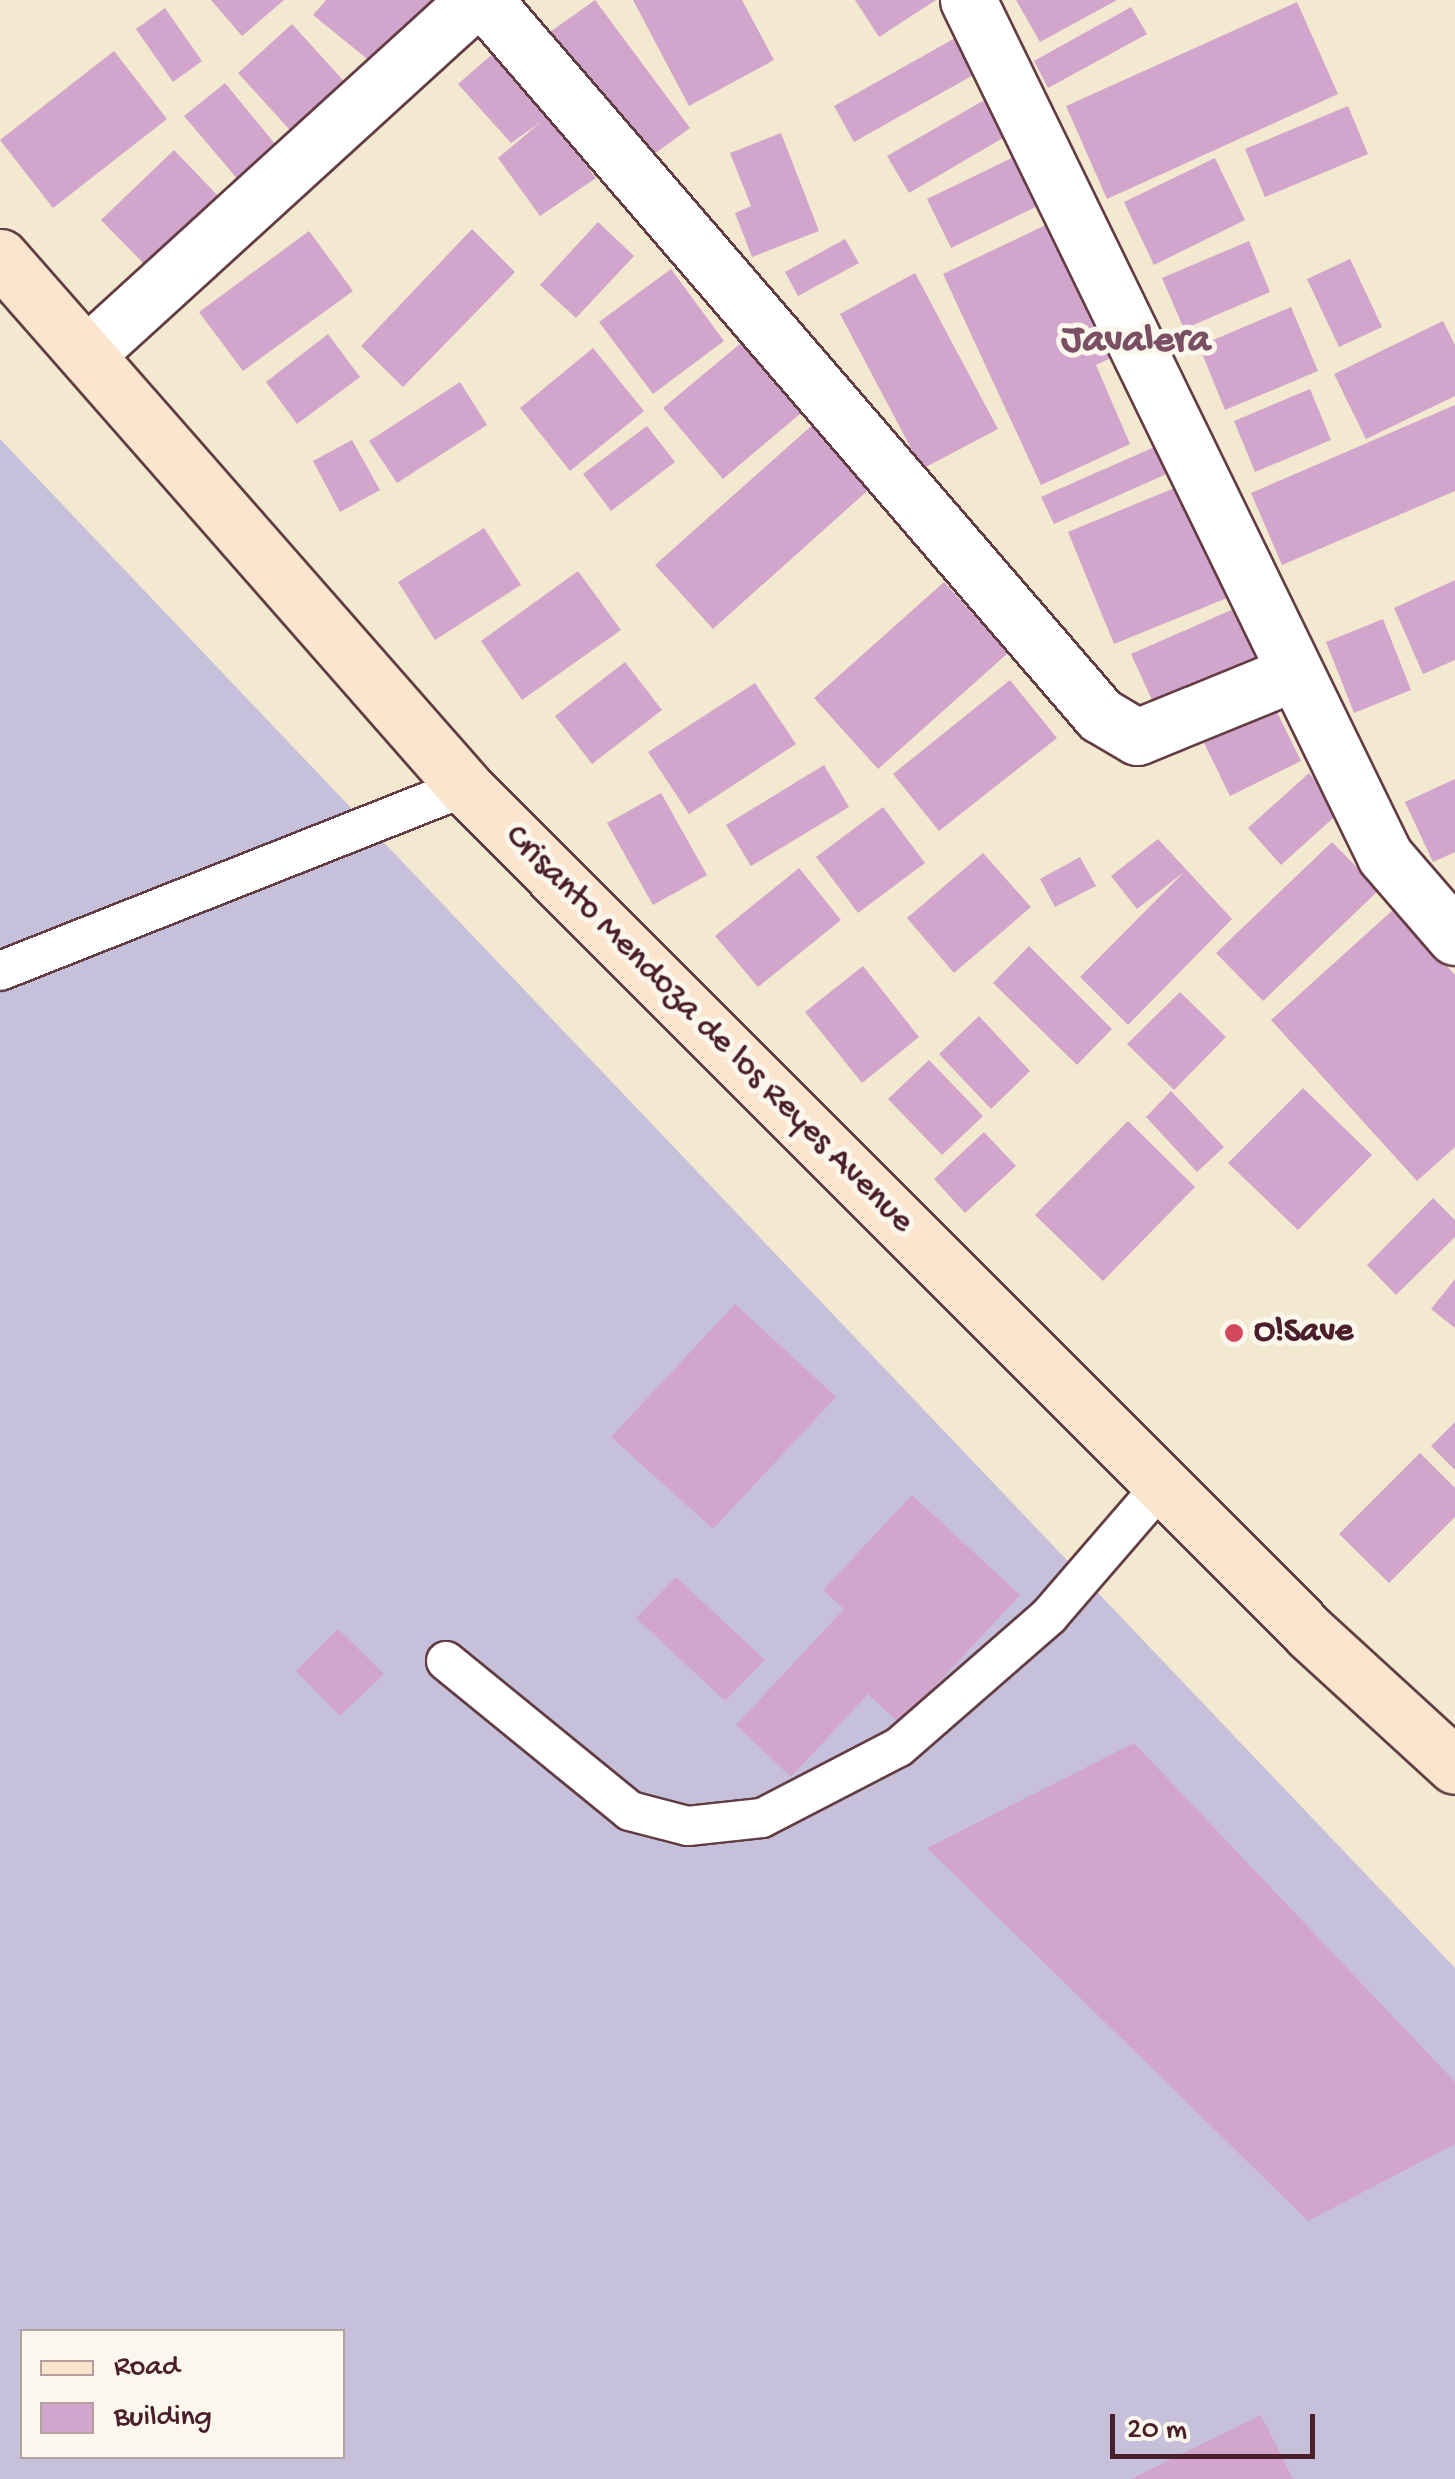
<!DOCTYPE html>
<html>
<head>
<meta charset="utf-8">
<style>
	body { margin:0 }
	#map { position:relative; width:1455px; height:2479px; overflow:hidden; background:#f3e8d0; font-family:"Gochi Hand",sans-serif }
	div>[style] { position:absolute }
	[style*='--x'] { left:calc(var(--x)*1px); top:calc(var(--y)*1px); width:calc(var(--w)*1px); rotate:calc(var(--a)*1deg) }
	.industrial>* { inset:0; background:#c6c0da }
	.building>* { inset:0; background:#d2a6cc }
	.roads { filter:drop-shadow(2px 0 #633d44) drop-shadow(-2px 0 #633d44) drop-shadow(0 2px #633d44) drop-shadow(0 -2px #633d44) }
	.service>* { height:38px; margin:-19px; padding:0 19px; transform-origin:19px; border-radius:19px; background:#fff }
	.minor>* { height:55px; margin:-27.5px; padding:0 27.5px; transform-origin:27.5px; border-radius:27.5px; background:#fff }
	.secondary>* { height:55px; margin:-27.5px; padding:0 27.5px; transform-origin:27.5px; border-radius:27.5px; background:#fbe5cf }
	.dots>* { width:28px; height:28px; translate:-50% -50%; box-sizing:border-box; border:5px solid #fbf7ec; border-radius:50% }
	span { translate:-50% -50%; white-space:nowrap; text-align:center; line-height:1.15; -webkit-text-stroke:10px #fbf7ec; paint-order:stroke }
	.street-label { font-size:35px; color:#4a1f2b }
	.poi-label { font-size:35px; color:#4a1f2b; font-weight:700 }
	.left { translate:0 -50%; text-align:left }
	.quarter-label { font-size:40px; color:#7a4e63; font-weight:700 }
	.legend { position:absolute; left:20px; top:2329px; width:325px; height:130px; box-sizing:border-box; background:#fbf7ec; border:2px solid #b4a19f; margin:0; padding:12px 18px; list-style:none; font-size:30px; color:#4a1f2b }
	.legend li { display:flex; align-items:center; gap:20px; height:50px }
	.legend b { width:50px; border:2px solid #b4a19f }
	.scale { position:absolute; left:1110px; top:2414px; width:205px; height:45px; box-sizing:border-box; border:5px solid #4a1f2b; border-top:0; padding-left:12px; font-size:30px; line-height:35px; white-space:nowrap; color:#4a1f2b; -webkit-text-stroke:8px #fbf7ec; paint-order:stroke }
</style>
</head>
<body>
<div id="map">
	<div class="industrial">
		<i style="clip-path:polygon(evenodd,0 439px,1455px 1968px,1455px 2479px,0 2479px,0 439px,22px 2332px,342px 2332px,342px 2456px,22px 2456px,22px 2332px)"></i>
	</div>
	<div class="building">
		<i style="clip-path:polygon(211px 0,284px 0,242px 36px)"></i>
		<i style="clip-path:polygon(326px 0,437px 0,387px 75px,313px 15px)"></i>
		<i style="clip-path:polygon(595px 0,690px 128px,639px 165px,543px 37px)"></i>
		<i style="clip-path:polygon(633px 0,742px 0,774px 60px,689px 106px)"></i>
		<i style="clip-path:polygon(855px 0,936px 0,879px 37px)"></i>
		<i style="clip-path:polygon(1016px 0,1117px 0,1040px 42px)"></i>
		<i style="clip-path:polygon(1297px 2px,1338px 94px,1107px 199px,1066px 106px)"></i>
		<i style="clip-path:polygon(1131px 7px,1147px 34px,1048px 88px,1034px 61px)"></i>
		<i style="clip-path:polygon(165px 8px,202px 61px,173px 82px,136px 29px)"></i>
		<i style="clip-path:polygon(292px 24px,352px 90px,298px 139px,238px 73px)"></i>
		<i style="clip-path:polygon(973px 28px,993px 64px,854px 142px,834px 106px)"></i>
		<i style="clip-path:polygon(114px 51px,167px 119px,53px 208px,0 140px)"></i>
		<i style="clip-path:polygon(496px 51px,596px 178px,540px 216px,498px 158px,541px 122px,511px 143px,458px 84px)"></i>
		<i style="clip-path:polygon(225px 83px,280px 150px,240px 182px,184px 116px)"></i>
		<i style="clip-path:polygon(988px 98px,1008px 135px,909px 193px,887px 156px)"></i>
		<i style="clip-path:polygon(1348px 106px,1368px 154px,1265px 197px,1245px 149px)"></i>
		<i style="clip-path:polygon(781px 133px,819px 231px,752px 257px,735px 213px,751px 206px,730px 153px)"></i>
		<i style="clip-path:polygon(174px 150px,221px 199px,149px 269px,101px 220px)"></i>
		<i style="clip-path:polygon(1026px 151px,1050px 200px,951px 248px,927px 199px)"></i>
		<i style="clip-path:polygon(1215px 158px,1245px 220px,1154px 265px,1124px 202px)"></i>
		<i style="clip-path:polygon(598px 222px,634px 256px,576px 318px,540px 285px)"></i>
		<i style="clip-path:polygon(1052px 222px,1115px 356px,1096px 365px,1130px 444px,1041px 485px,943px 274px)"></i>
		<i style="clip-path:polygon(472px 229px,515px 272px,403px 387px,361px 346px)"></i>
		<i style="clip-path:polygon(309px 231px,353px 291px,243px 371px,199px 312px)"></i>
		<i style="clip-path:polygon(845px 239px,859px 263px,798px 296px,785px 272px)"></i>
		<i style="clip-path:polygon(1249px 241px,1270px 292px,1184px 329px,1162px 278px)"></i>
		<i style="clip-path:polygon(1350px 259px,1382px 327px,1339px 347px,1307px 279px)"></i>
		<i style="clip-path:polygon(671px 269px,724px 341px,653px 394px,599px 322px)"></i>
		<i style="clip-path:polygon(915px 273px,998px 429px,922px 469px,840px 314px)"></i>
		<i style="clip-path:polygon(1291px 307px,1318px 371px,1225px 410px,1199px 346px)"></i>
		<i style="clip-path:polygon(1443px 321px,1455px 345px,1455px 396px,1366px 439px,1334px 374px)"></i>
		<i style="clip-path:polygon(328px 334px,360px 377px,297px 424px,266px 382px)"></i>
		<i style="clip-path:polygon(747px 338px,807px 408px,723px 479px,663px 408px)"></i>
		<i style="clip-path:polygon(593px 348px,644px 411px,570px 471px,520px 408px)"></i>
		<i style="clip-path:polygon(460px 382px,487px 425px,397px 483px,369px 441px)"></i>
		<i style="clip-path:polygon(1310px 389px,1331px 440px,1255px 472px,1234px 421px)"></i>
		<i style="clip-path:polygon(1455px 405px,1455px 491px,1282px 565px,1251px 493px)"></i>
		<i style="clip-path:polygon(818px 420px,875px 484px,713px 629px,655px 565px)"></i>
		<i style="clip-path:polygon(647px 426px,675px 462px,611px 511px,583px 474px)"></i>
		<i style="clip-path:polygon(352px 440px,380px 490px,340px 512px,313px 461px)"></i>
		<i style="clip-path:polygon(1159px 445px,1171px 472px,1054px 524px,1041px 497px)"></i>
		<i style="clip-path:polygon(1179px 486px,1227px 598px,1114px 644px,1068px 532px)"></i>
		<i style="clip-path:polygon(484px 528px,521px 585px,435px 640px,398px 582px)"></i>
		<i style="clip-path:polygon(578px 571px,621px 630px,522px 700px,481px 641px)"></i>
		<i style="clip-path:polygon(1455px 580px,1455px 660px,1423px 674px,1394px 608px)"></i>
		<i style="clip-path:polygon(944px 582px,1008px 653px,878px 769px,814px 698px)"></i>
		<i style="clip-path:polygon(1236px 608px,1262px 665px,1157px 711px,1131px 654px)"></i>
		<i style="clip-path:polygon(1383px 619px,1411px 690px,1354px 713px,1326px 642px)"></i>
		<i style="clip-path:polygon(625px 662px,662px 710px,592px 764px,555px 716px)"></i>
		<i style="clip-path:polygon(1010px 680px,1057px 738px,939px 831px,893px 774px)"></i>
		<i style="clip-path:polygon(755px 683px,796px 744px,689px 814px,648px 752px)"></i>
		<i style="clip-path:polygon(1275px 708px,1301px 761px,1230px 796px,1204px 743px)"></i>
		<i style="clip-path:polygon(824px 765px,849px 807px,751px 866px,726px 825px)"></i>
		<i style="clip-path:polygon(1309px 773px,1342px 810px,1281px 865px,1248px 828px)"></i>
		<i style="clip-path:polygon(1455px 779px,1455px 852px,1433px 862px,1405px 802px)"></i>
		<i style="clip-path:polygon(661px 793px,707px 875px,653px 905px,607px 823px)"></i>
		<i style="clip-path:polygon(883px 807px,925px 863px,858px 913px,816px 857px)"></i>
		<i style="clip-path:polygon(1158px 839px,1232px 919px,1128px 1025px,1080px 977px,1184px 872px,1137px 909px,1111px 876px)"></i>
		<i style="clip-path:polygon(1332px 842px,1379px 890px,1263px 1001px,1216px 953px)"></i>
		<i style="clip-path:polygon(983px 853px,1031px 907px,954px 973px,907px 918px)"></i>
		<i style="clip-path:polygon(1080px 857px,1096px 886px,1055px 907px,1040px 879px)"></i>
		<i style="clip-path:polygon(799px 868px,841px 920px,758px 987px,715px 936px)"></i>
		<i style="clip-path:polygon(1394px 909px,1455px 975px,1455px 1147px,1417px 1181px,1271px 1020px)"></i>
		<i style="clip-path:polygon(1029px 946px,1112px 1029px,1077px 1065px,993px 983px)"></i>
		<i style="clip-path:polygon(863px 966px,919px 1037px,862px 1083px,805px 1012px)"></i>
		<i style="clip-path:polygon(1180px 992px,1226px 1037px,1174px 1090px,1127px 1044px)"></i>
		<i style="clip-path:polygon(979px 1016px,1030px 1071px,991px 1109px,939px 1054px)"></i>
		<i style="clip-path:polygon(929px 1060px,983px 1116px,942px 1155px,888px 1099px)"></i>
		<i style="clip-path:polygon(1303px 1088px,1372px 1155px,1298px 1230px,1228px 1163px)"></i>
		<i style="clip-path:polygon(1171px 1091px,1224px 1147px,1197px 1172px,1146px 1117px)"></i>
		<i style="clip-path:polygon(1128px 1121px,1195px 1187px,1103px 1281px,1035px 1215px)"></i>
		<i style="clip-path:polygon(984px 1132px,1016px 1166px,965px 1213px,934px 1179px)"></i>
		<i style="clip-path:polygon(1433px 1198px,1455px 1220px,1455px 1237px,1396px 1295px,1367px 1265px)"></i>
		<i style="clip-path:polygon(1455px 1279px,1455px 1328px,1431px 1309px)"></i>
		<i style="clip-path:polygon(735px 1304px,836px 1397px,713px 1529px,611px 1437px)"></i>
		<i style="clip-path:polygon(1455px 1422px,1455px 1470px,1431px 1446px)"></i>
		<i style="clip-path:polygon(1420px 1453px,1455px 1488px,1455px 1517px,1389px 1583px,1339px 1534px)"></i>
		<i style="clip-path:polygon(912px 1495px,1020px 1595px,900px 1724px,868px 1694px,791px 1777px,736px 1725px,844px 1609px,823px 1590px)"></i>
		<i style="clip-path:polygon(676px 1577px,765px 1660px,725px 1701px,636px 1618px)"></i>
		<i style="clip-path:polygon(338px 1629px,384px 1674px,340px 1716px,296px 1671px)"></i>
		<i style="clip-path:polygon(1134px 1743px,1455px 2082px,1455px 2144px,1308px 2221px,927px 1848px)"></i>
		<i style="clip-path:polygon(1261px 2415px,1293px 2479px,1131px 2479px)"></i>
	</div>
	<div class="roads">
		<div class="service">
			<i style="--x:0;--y:971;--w:500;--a:-21.59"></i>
			<i style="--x:446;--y:1661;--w:237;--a:39.2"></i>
			<i style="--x:630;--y:1811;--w:60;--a:14.5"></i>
			<i style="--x:688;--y:1826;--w:74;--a:-6.2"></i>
			<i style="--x:762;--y:1818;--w:154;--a:-27.4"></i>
			<i style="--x:899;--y:1747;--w:199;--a:-41.1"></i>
			<i style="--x:1049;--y:1616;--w:174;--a:-49.2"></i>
		</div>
		<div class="minor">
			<i style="--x:484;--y:0;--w:944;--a:49.25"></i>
			<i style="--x:1100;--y:715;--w:43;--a:30.7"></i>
			<i style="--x:1137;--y:737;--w:166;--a:-22.2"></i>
			<i style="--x:968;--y:0;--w:952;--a:64.03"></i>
			<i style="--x:1385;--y:856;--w:107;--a:49.2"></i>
			<i style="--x:89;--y:352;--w:522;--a:-42.36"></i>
		</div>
		<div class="secondary">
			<i style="--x:0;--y:257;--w:705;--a:48.74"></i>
			<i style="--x:465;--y:787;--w:1197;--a:45.03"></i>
			<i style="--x:1311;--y:1634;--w:195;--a:42.5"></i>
		</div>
	</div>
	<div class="dots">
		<i style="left:1234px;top:1333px;background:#d1495b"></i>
	</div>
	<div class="street-label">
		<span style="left:708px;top:1030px;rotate:45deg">Crisanto Mendoza de los Reyes Avenue</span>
	</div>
	<div class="poi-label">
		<span class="left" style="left:1254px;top:1333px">O!Save</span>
	</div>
	<div class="quarter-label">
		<span style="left:1136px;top:342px">Javalera</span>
	</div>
	<ul class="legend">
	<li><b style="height:12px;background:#fbe5cf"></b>Road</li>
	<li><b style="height:28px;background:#d2a6cc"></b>Building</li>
	</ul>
	<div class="scale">20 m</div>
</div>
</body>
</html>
